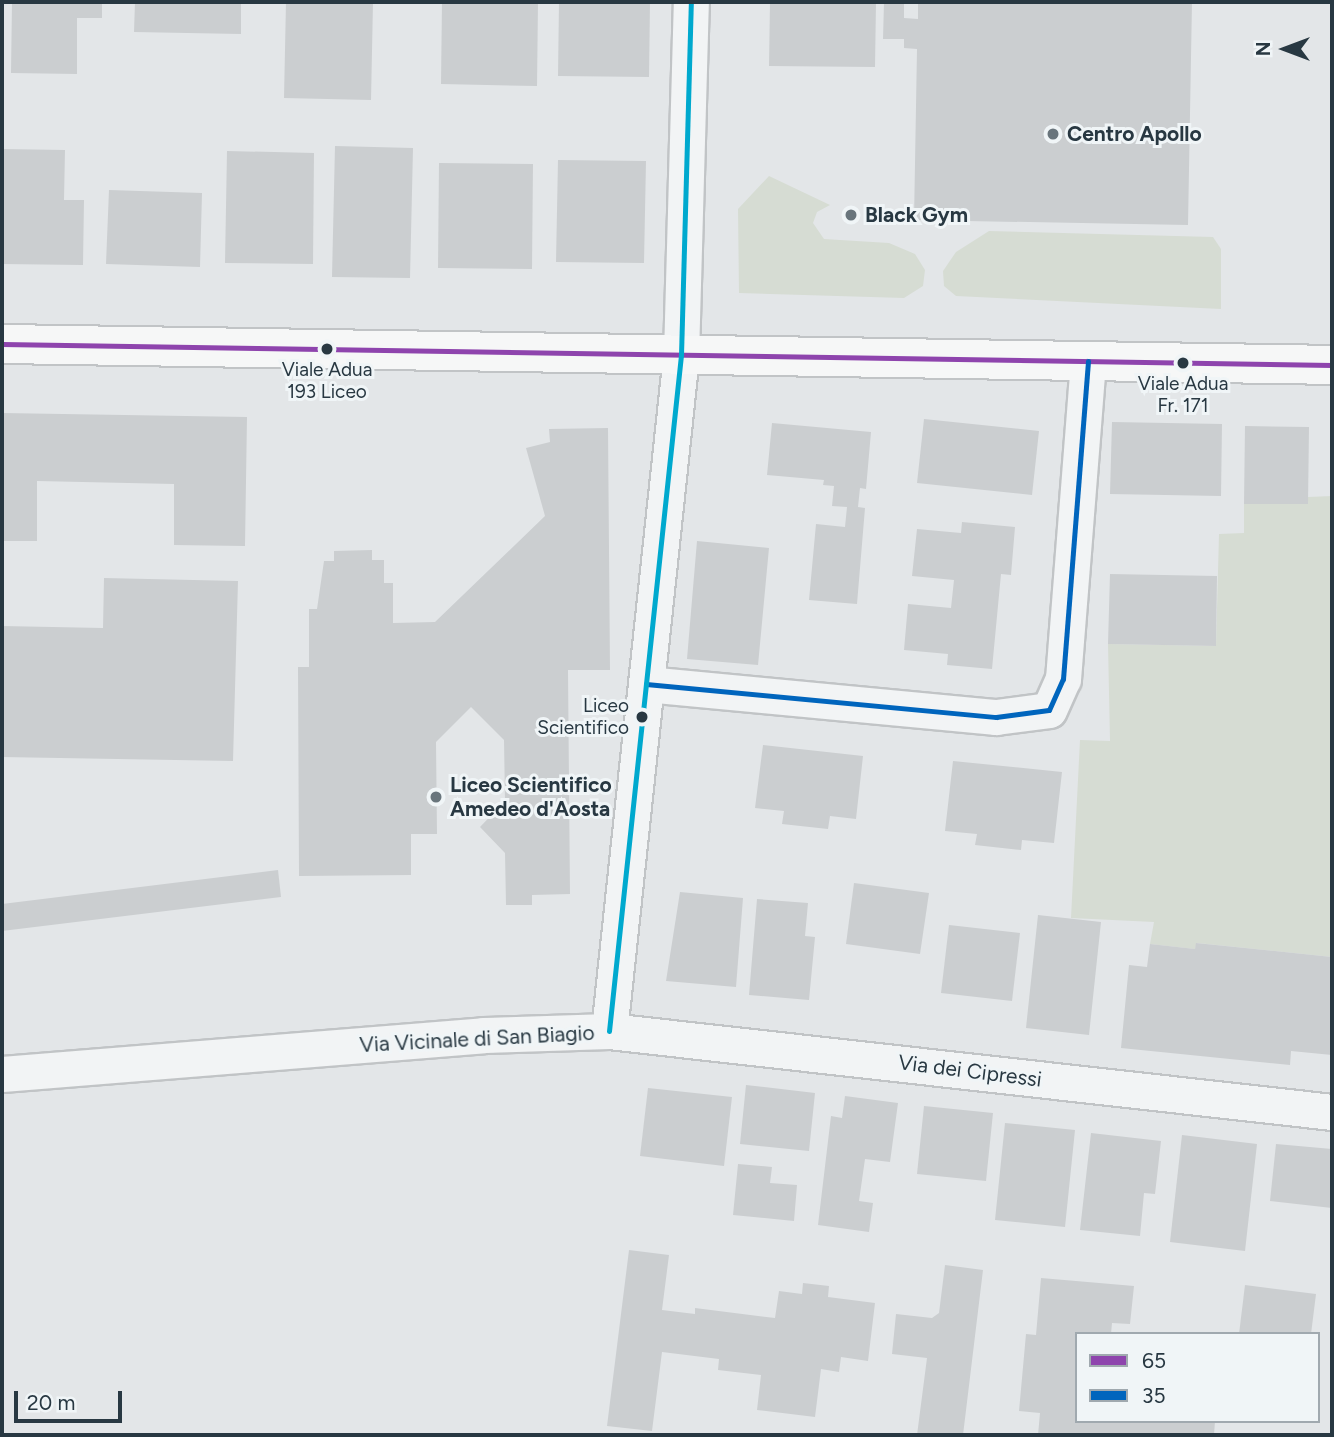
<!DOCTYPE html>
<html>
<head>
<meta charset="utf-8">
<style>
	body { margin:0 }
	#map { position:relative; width:1334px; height:1437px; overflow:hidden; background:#e3e6e8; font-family:Figtree,sans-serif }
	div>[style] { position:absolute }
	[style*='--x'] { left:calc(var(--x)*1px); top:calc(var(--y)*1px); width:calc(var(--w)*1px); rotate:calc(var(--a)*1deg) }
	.green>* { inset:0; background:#d6dcd3 }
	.building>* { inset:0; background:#cbced0 }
	.roads { filter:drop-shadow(2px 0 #c1c4c6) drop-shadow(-2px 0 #c1c4c6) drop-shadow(0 2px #c1c4c6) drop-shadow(0 -2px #c1c4c6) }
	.street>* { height:35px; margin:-17.5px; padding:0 17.5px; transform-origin:17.5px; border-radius:17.5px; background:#f2f4f5 }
	.secondary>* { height:38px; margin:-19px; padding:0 19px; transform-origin:19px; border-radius:19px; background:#f6f7f7 }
	.bus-1>* { height:5px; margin:-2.5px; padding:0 2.5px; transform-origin:2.5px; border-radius:2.5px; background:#8e44ad }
	.bus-2>* { height:5px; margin:-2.5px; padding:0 2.5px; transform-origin:2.5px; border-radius:2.5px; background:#0065bd }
	.bus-3>* { height:5px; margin:-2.5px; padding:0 2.5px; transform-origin:2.5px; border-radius:2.5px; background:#00a9ce }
	.dots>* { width:19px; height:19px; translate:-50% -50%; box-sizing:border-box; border:4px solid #f0f5f7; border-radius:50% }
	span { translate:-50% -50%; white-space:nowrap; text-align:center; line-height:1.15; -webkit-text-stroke:6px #f0f5f7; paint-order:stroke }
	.bus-label { font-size:19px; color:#283842 }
	.right { translate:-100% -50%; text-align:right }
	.poi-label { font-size:21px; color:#283842; font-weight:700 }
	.left { translate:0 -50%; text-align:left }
	.street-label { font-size:21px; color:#283842 }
	.frame { position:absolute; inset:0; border:4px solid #283842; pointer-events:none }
	.legend { position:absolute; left:1075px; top:1332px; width:245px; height:91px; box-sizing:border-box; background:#f0f5f7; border:2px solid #a0a9af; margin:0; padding:9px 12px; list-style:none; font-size:21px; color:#283842 }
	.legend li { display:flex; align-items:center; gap:14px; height:35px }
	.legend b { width:35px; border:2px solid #a0a9af }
	.north { position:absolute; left:1250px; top:14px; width:70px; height:70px; -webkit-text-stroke:5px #f0f5f7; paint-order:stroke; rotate:270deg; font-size:19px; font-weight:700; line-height:28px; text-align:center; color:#283842 }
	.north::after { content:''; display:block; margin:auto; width:24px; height:32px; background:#283842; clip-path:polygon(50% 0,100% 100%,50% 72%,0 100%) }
	.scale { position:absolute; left:14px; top:1391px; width:108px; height:32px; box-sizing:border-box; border:4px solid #283842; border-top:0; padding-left:9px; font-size:21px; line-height:24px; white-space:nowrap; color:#283842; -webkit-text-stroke:5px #f0f5f7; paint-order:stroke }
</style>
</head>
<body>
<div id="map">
	<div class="green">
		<i style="clip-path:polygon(769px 176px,830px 205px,817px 212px,813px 223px,824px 239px,889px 243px,915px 254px,925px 270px,923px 286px,904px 298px,739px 293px,738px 209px)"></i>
		<i style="clip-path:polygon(989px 231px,1213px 237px,1221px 249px,1221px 309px,956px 296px,944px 286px,943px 271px,956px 252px)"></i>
		<i style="clip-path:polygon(1332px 496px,1332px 957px,1197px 943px,1195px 949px,1150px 944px,1154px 922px,1071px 918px,1080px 740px,1110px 741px,1108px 644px,1216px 646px,1219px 534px,1244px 533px,1244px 504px,1308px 504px,1308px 497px)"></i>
	</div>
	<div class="building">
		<i style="clip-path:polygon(12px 2px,102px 2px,102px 18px,77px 18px,77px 74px,11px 73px)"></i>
		<i style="clip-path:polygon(135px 2px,241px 2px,241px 34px,134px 32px)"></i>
		<i style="clip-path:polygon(286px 2px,373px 2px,371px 100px,284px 98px)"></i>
		<i style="clip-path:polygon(442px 2px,538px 2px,537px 86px,441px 84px)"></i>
		<i style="clip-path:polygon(559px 2px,650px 2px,649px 77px,558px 76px)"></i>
		<i style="clip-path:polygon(770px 2px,876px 2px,875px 67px,769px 66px)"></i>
		<i style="clip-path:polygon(884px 2px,904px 2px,904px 18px,918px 19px,918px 2px,1192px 2px,1188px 225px,914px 220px,917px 49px,904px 48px,904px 39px,883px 39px)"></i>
		<i style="clip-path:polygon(335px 146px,413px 148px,410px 278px,332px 277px)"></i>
		<i style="clip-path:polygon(2px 149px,65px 150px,64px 200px,84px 200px,83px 265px,2px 264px)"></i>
		<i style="clip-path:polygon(227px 151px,314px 153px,313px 264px,225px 263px)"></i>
		<i style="clip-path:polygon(558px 160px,646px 161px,644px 263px,556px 262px)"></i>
		<i style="clip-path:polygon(439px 163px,533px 164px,532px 269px,438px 268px)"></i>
		<i style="clip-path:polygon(109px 190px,202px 193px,200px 267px,106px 264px)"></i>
		<i style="clip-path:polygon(2px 413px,247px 417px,245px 546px,174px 545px,174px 484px,37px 481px,37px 541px,2px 541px)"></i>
		<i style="clip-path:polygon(924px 419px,1039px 431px,1032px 495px,917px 483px)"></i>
		<i style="clip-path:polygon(1112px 422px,1222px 424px,1221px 496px,1110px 494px)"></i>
		<i style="clip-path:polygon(772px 423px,871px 432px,866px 489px,860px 488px,858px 507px,865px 508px,857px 604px,809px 600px,816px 524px,845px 527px,847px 507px,832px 506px,834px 486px,823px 485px,824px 480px,767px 475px)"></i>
		<i style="clip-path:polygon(1245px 426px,1309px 427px,1308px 504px,1244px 504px)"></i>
		<i style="clip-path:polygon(608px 428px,610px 670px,568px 670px,570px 894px,532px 895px,532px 905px,506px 905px,505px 853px,480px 827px,505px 801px,504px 740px,471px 707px,436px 742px,437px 834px,411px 834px,411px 875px,299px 876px,298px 667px,309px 667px,309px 609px,317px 609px,324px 561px,334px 561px,334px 551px,372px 550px,372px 560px,384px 560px,384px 583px,393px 583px,393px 623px,435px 622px,545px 516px,526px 448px,550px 442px,549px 429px)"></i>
		<i style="clip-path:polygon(962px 522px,1015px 527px,1011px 575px,1001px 574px,992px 669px,947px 665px,948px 654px,904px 650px,908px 604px,951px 608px,954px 580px,912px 576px,917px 529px,961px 533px)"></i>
		<i style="clip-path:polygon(697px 541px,769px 548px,758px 665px,687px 659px)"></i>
		<i style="clip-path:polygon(1110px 574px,1217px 576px,1216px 646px,1108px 644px)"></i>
		<i style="clip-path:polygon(104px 578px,238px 581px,233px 761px,2px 757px,2px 626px,103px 628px)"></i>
		<i style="clip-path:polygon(763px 745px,863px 756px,856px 819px,830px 816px,828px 829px,782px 824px,784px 811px,755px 808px)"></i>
		<i style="clip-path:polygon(953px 761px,1062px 772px,1054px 843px,1022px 840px,1021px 850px,975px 845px,977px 834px,945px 831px)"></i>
		<i style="clip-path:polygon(278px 870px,281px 897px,2px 931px,2px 904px)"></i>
		<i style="clip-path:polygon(854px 883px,929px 893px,920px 954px,846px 944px)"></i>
		<i style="clip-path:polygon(680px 892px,743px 898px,736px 987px,666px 981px)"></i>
		<i style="clip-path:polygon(757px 899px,808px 903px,805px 936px,815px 937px,809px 1000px,749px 995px)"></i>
		<i style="clip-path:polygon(1038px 915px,1101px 922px,1089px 1035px,1026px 1028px)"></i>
		<i style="clip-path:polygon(949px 925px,1020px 933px,1012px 1001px,941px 993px)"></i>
		<i style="clip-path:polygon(1196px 943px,1332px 957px,1332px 1055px,1291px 1051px,1290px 1065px,1121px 1048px,1129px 965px,1147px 967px,1150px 944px,1195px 949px)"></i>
		<i style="clip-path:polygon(746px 1085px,815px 1093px,809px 1151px,740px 1144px)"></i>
		<i style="clip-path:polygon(648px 1088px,732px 1097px,724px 1166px,640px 1156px)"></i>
		<i style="clip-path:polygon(845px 1096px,898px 1103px,890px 1162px,865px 1159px,859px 1201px,873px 1203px,869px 1232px,818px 1225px,831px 1116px,842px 1118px)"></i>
		<i style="clip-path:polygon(924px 1106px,993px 1113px,986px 1181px,917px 1174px)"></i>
		<i style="clip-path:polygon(1005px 1123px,1075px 1130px,1065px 1227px,995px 1220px)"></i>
		<i style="clip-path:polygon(1091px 1133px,1161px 1141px,1155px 1194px,1144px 1193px,1140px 1236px,1080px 1230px)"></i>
		<i style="clip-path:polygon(1182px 1135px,1257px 1144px,1245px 1251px,1170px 1242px)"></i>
		<i style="clip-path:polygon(1276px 1144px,1332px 1149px,1332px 1208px,1270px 1201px)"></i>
		<i style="clip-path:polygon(738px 1164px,772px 1167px,770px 1183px,797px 1185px,794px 1221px,733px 1215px)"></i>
		<i style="clip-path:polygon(629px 1250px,669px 1255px,662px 1310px,695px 1314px,695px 1308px,775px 1318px,779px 1291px,802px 1294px,803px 1283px,829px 1286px,828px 1297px,875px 1303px,868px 1361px,841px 1357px,839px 1372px,821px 1369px,815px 1417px,757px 1410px,761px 1375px,718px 1370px,719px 1359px,662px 1352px,652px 1431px,607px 1426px)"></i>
		<i style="clip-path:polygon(945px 1265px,983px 1270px,963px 1435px,917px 1435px,927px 1358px,892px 1354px,896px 1314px,932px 1318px,939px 1313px)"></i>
		<i style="clip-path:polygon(1041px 1278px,1134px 1286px,1130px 1324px,1112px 1323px,1111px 1334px,1077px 1334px,1077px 1421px,1215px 1421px,1214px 1435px,1038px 1435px,1040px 1413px,1019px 1411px,1026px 1334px,1036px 1335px)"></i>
		<i style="clip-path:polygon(1245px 1285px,1316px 1294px,1311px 1334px,1239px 1334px)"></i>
	</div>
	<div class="roads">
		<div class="street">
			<i style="--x:646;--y:684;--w:352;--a:5.4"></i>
			<i style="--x:996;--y:717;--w:53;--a:-7.5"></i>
			<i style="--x:1049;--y:710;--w:34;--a:-66"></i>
			<i style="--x:1063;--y:679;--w:319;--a:-85.5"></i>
			<i style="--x:609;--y:1031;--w:680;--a:-83.92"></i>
			<i style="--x:681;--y:355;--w:353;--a:-88.4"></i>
			<i style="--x:2;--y:1074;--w:483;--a:-4.6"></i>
			<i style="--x:483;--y:1035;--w:126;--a:-1.8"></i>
			<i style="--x:609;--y:1031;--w:728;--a:6.39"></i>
		</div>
		<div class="secondary">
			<i style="--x:2;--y:344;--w:1330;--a:0.9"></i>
		</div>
	</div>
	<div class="bus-1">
		<i style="--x:2;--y:344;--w:1330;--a:0.9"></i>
	</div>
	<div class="bus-2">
		<i style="--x:646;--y:684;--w:352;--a:5.4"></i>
		<i style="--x:996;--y:717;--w:53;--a:-7.5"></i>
		<i style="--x:1049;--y:710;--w:34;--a:-66"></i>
		<i style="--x:1063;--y:679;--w:319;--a:-85.5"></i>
	</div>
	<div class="bus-3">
		<i style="--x:609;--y:1031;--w:680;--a:-83.92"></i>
		<i style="--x:681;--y:355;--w:353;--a:-88.4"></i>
	</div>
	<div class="dots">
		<i style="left:1053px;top:134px;background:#69757c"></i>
		<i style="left:851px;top:215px;background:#69757c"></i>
		<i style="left:327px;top:349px;background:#283842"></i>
		<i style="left:1183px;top:363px;background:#283842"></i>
		<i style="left:642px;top:717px;background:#283842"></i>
		<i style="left:436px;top:797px;background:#69757c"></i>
	</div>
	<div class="bus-label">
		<span style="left:327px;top:381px">Viale Adua<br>193 Liceo</span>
		<span style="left:1183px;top:395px">Viale Adua<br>Fr. 171</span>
		<span class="right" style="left:629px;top:717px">Liceo<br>Scientifico</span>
	</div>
	<div class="poi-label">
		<span class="left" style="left:1067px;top:134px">Centro Apollo</span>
		<span class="left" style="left:865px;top:215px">Black Gym</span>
		<span class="left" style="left:450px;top:797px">Liceo Scientifico<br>Amedeo d'Aosta</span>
	</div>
	<div class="street-label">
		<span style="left:477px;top:1039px;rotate:-3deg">Via Vicinale di San Biagio</span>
		<span style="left:970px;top:1071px;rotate:7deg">Via dei Cipressi</span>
	</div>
	<div class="frame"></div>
	<ul class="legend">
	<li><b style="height:9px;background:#8e44ad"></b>65</li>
	<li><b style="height:9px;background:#0065bd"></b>35</li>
	</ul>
	<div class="north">N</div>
	<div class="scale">20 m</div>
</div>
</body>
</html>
